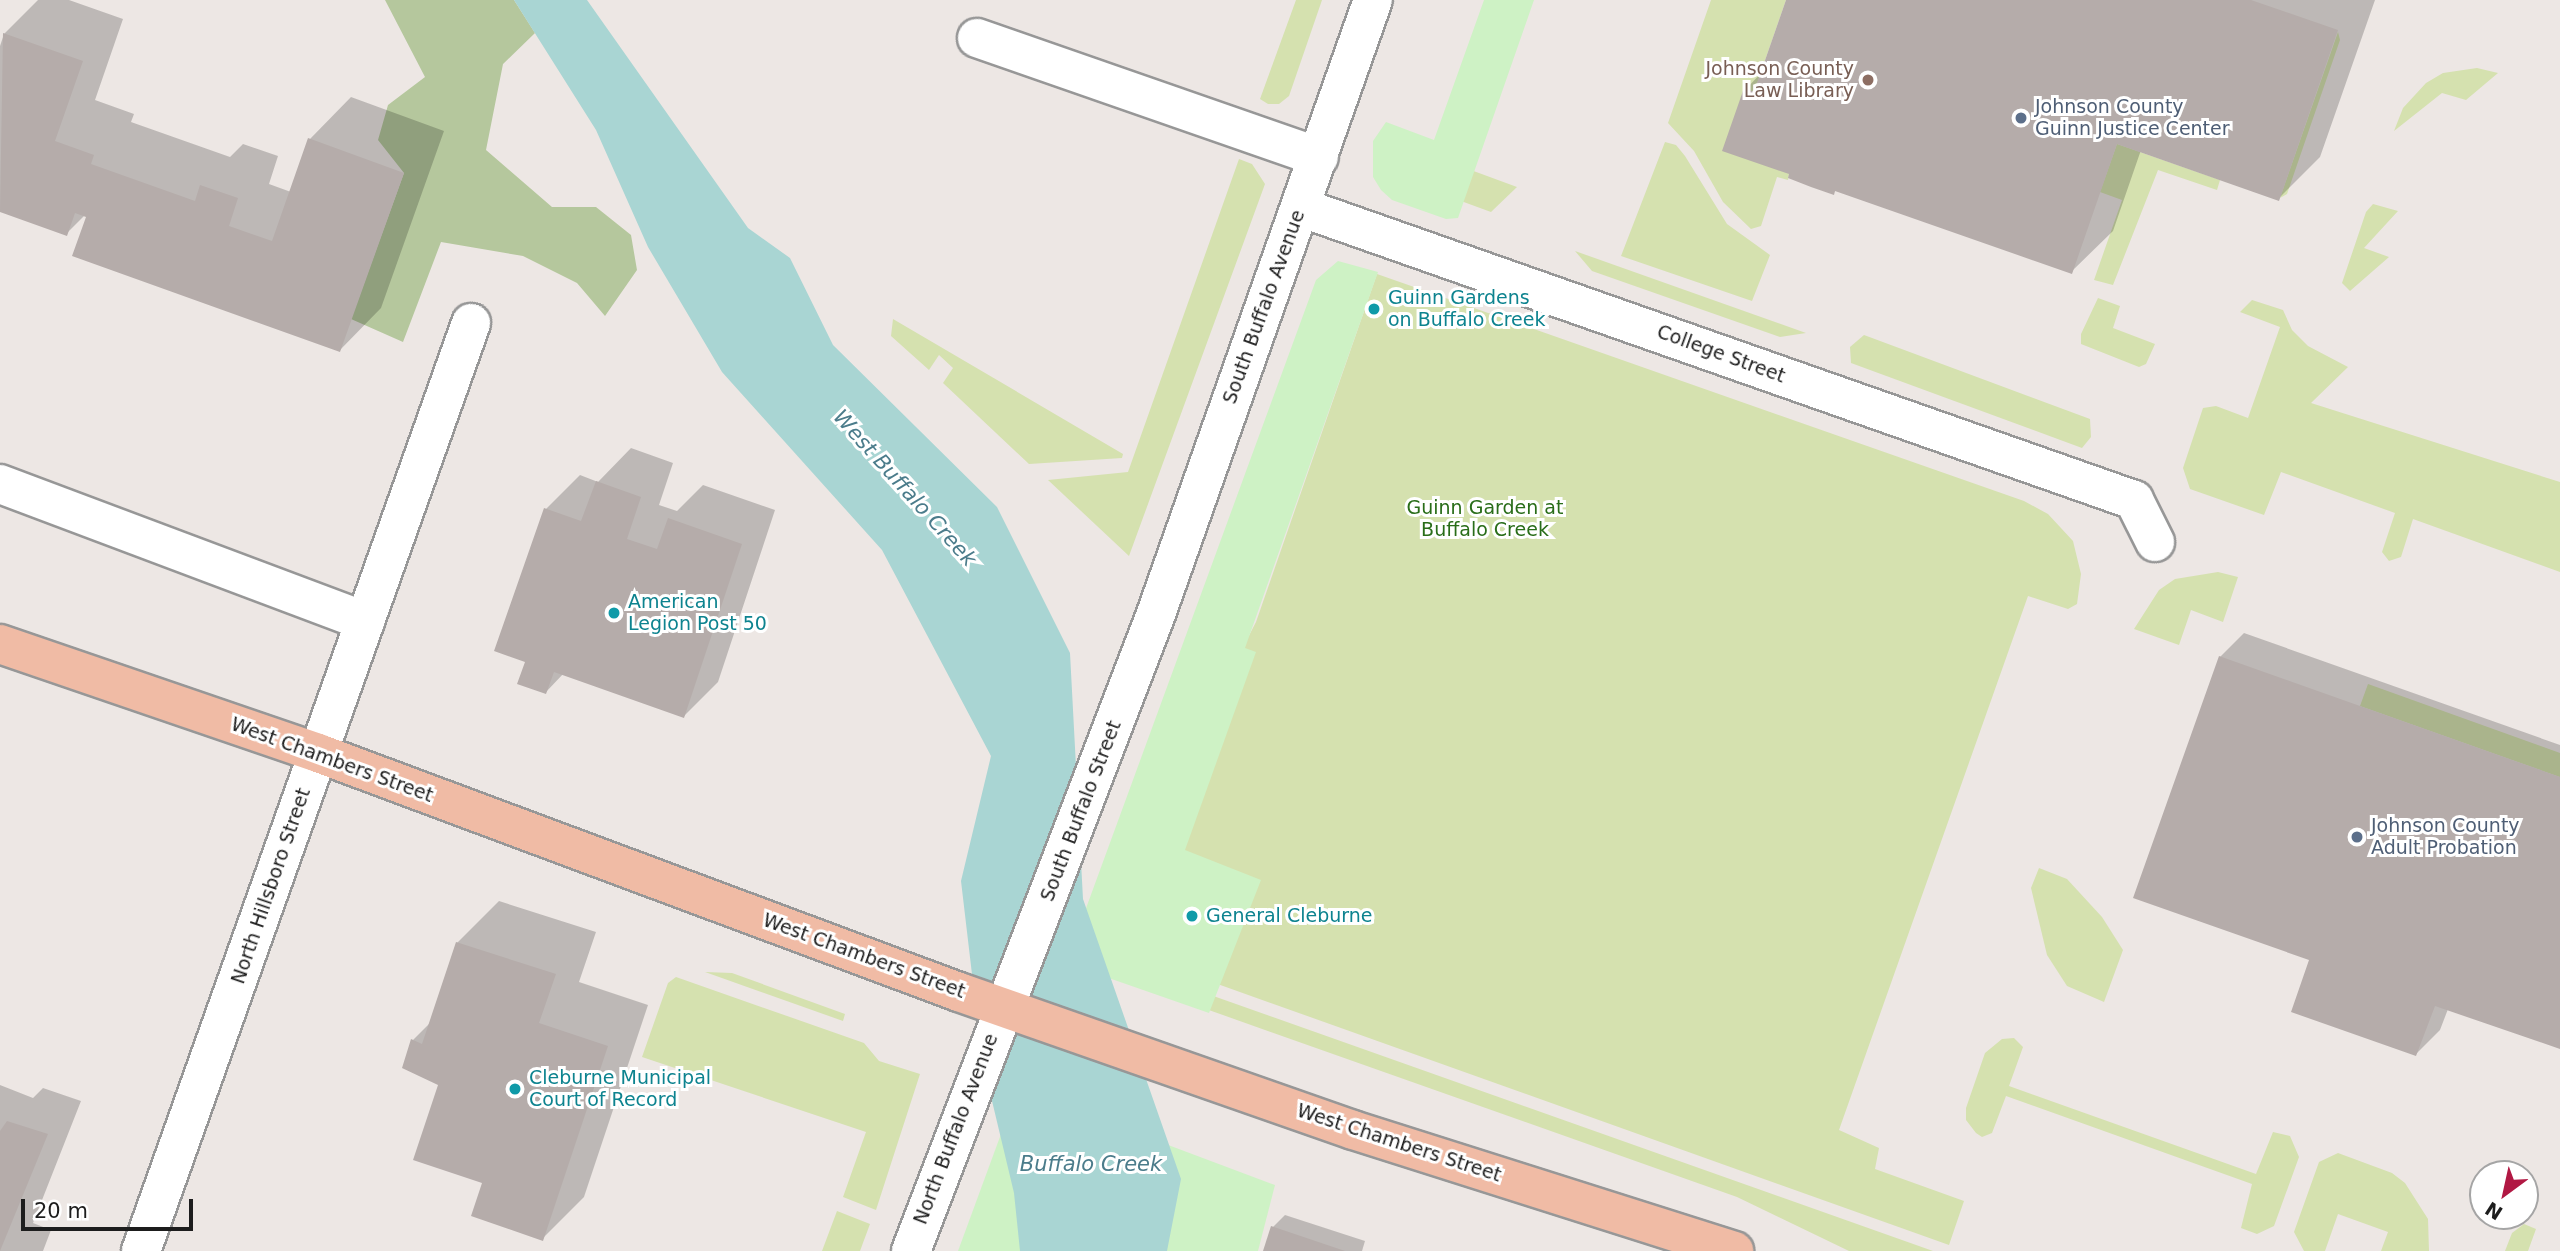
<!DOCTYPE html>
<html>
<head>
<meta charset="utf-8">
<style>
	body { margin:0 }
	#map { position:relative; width:2560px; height:1251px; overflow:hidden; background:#ede7e4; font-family:"DejaVu Sans",sans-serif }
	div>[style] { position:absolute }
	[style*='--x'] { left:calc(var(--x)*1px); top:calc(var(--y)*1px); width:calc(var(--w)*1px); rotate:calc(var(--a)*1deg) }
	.grass>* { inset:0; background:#d5e1af }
	.forest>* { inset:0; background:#b5c79d }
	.park>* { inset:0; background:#cef2c5 }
	.water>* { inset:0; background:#a9d5d3 }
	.shadow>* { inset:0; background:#0003 }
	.building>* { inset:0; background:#b5acaa }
	.roads { filter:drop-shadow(2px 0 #979797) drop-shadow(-2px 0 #979797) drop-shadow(0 2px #979797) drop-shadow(0 -2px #979797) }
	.minor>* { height:38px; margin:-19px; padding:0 19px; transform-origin:19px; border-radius:19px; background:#fff }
	.major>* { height:38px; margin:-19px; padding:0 19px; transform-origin:19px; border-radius:19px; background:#f0bba5 }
	.dots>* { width:19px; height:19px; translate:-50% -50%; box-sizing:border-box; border:4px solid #fff; border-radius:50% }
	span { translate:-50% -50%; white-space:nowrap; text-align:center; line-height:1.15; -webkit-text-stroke:6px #fff; paint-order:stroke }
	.education-label { font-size:19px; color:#785e54 }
	.right { translate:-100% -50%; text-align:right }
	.service-label { font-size:19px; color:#4e5e75 }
	.left { translate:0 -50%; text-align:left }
	.culture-label { font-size:19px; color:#0d838f }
	.street-label { font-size:19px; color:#1d1d1d }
	.park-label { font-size:19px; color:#296d19 }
	.water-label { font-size:21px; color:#4b7c8b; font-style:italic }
	.north { position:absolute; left:2469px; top:1160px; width:70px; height:70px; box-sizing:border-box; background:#fff; border:2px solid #a5a5a5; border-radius:50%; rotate:213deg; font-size:19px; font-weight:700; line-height:28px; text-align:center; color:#1d1d1d }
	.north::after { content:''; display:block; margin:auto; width:24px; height:32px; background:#b11843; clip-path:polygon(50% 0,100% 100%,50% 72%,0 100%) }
	.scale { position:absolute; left:21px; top:1199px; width:172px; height:32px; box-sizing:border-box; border:4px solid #1d1d1d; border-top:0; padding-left:9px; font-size:21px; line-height:24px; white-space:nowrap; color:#1d1d1d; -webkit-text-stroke:5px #fff; paint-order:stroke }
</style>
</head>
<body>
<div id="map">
	<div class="grass">
		<i style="clip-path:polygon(1296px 0,1322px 0,1289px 96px,1279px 104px,1268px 104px,1260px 99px)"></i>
		<i style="clip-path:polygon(1711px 0,1786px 0,1754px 92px,1744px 88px,1789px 174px,1788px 180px,1777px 177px,1761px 226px,1751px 229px,1723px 202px,1694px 151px,1668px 123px)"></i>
		<i style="clip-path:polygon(2338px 32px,2340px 40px,2287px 194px,2280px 198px)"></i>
		<i style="clip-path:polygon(2477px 68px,2498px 73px,2466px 100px,2442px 93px,2394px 131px,2403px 108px,2426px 83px,2443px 73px)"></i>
		<i style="clip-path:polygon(1665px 142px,1676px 145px,1685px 156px,1727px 224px,1770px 255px,1752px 301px,1621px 256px)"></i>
		<i style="clip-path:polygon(1400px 144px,1517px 187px,1491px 212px,1390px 175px)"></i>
		<i style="clip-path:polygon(2117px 144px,2220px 180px,2217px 190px,2158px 170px,2113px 285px,2094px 280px,2122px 200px,2100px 192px)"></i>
		<i style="clip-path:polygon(1239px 159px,1252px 164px,1265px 184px,1129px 556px,1048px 480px,1128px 472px)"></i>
		<i style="clip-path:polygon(2373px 204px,2398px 211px,2364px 248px,2389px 257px,2350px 291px,2342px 283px,2366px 212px)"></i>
		<i style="clip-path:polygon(1575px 251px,1806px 333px,1780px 337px,1592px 271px)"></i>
		<i style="clip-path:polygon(1377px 274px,2024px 501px,2048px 514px,2073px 541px,2081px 574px,2077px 604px,2068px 609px,2028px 596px,1839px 1130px,1879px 1148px,1875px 1169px,1964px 1201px,1949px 1245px,1170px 967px,1171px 870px,1240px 653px,1256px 622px)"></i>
		<i style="clip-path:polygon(2098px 298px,2120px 306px,2113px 328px,2155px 344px,2146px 364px,2139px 367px,2081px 344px,2081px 334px)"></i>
		<i style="clip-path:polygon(2252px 300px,2283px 310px,2292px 330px,2308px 346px,2348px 367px,2311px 403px,2560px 482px,2560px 572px,2413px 519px,2401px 557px,2389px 561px,2382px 552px,2395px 513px,2281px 472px,2264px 515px,2190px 489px,2183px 468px,2203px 408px,2216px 406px,2248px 418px,2280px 327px,2240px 312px)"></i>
		<i style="clip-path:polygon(893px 319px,1123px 454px,1122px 458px,1029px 464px,943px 383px,953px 368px,939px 355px,929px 370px,891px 336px)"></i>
		<i style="clip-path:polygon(1864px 335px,2090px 419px,2091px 437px,2082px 448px,1851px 363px,1850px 347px)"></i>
		<i style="clip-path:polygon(2218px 572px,2238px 577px,2223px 622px,2191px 610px,2179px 645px,2134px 629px,2159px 590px,2175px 579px)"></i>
		<i style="clip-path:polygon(2368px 684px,2560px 753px,2560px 777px,2360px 706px)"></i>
		<i style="clip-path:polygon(2039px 868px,2067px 879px,2102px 917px,2123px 950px,2104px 1002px,2067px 986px,2047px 955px,2031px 888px)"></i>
		<i style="clip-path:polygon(705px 972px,732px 973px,845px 1014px,843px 1021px)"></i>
		<i style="clip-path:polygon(1154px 975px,1933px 1251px,1849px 1251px,1737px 1197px,1189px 1003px)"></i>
		<i style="clip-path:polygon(676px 977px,864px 1043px,879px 1061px,920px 1074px,876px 1210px,843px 1197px,866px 1132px,642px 1057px,668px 983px)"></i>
		<i style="clip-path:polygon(2014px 1038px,2023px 1047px,2009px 1086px,2256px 1174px,2273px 1132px,2290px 1136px,2299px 1157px,2274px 1226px,2257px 1234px,2241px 1228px,2252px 1184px,2006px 1096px,1992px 1133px,1982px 1137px,1976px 1133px,1966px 1120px,1966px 1108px,1985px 1053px,2002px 1039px)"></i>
		<i style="clip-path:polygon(2338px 1153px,2392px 1173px,2405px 1183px,2428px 1219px,2429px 1251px,2381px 1251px,2388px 1232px,2338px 1214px,2325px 1251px,2304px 1251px,2294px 1232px,2319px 1162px)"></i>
		<i style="clip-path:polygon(837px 1211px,870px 1224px,860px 1251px,822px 1251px)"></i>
		<i style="clip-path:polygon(2524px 1224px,2536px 1229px,2528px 1251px,2505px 1251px,2512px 1233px)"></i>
	</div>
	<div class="forest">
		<i style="clip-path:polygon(385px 0,514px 0,535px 33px,503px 64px,486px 150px,552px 207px,596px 207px,631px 235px,637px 270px,605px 316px,577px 283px,523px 256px,441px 242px,403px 342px,351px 319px,404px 173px,378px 140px,388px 105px,425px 77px)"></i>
	</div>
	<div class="park">
		<i style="clip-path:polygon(1484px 0,1534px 0,1458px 218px,1446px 219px,1392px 200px,1381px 190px,1373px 177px,1373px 141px,1386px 122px,1434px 140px)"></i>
		<i style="clip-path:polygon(1338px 261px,1378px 272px,1245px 648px,1256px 652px,1185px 850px,1261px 880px,1209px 1013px,1103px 976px,1085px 911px,1316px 280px)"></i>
		<i style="clip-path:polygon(1075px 1110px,1275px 1185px,1258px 1251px,958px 1251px,1008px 1115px)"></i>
	</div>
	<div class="water">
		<i style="clip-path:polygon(514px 0,587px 0,748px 228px,790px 258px,833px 345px,997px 507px,1070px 653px,1083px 899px,1181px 1179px,1167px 1251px,1020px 1251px,1014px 1193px,982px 1059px,961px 881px,991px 756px,882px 550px,722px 372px,648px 247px,596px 130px)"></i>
	</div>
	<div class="shadow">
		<i style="clip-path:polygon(38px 0,69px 0,123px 19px,95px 100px,134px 114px,131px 122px,230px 157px,243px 144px,278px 156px,269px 184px,291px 192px,310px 139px,351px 97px,444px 131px,381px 308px,340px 350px,85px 215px,66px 234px,0 210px,0 46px,4px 34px)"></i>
		<i style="clip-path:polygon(1788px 0,2375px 0,2320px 157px,2278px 199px,2141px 150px,2113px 231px,2071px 272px,1836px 190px,1833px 193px,1792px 173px,1746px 89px,1763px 71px)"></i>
		<i style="clip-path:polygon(631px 448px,673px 463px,659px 505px,677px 511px,703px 485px,775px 510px,718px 682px,684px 716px,564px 673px,546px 692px,527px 661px,546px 509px,580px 475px,598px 482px)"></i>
		<i style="clip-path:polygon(2244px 633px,2560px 745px,2560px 1048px,2448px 1009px,2440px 1030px,2416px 1054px,2311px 959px,2220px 657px)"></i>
		<i style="clip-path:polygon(499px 901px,596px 932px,579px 982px,648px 1005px,584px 1197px,542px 1239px,484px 1182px,440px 1084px,413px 1040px,431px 1022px,457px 943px)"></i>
		<i style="clip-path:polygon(0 1085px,33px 1098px,43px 1088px,81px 1101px,33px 1223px,51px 1230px,43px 1251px,0 1251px)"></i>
		<i style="clip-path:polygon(1285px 1215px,1365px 1241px,1362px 1251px,1265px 1251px,1273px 1227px)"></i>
	</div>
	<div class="building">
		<i style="clip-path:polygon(1786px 0,2251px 0,2338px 30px,2279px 201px,2117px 144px,2072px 274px,1835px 191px,1834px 195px,1811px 187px,1788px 178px,1789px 174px,1722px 151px,1744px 88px,1754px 92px)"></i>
		<i style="clip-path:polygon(3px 33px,83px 61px,55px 141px,94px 155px,91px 164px,195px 201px,200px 185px,238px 198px,229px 226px,272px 241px,308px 138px,404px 173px,340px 352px,72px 256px,86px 217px,75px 213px,67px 236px,0 212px)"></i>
		<i style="clip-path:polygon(596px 481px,641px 497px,627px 539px,657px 549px,668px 518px,742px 544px,684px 718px,554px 672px,546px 694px,517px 684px,525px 662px,494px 651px,544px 508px,581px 521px)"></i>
		<i style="clip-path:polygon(2219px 656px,2560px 777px,2560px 1049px,2435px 1006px,2416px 1056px,2291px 1012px,2309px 960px,2133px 898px)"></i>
		<i style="clip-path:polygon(456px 942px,556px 974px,539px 1023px,608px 1046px,543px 1241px,471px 1216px,482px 1183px,413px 1160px,438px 1085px,402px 1068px,411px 1039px,422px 1044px)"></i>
		<i style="clip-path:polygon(7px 1121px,48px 1134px,0 1251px,0 1131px)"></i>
		<i style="clip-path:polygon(1271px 1226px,1345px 1251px,1263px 1251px)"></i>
	</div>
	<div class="roads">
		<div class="minor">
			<i style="--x:977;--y:38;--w:362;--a:19.2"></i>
			<i style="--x:1300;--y:207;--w:884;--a:19.36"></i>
			<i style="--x:2134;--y:500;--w:47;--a:63.4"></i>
			<i style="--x:0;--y:484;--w:390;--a:20.6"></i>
			<i style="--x:141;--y:1251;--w:985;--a:-70.42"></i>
			<i style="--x:911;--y:1251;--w:682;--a:-68.96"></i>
			<i style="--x:1156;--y:614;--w:651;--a:-70.54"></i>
		</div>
		<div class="major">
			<i style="--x:0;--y:644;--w:336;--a:18.9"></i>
			<i style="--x:318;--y:753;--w:684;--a:20.45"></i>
			<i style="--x:959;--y:992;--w:417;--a:19.3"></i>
			<i style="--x:1353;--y:1130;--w:400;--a:17.6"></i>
		</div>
	</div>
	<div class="dots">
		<i style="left:1868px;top:80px;background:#8d6e63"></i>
		<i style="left:2021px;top:118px;background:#5c6f8a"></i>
		<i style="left:1374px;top:309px;background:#0f9aa8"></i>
		<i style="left:614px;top:613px;background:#0f9aa8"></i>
		<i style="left:2357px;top:837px;background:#5c6f8a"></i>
		<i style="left:1192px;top:916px;background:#0f9aa8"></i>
		<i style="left:515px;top:1089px;background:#0f9aa8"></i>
	</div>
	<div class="education-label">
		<span class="right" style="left:1854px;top:80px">Johnson County<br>Law Library</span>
	</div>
	<div class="service-label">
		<span class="left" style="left:2035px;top:118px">Johnson County<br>Guinn Justice Center</span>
		<span class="left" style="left:2371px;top:837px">Johnson County<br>Adult Probation</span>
	</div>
	<div class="culture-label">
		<span class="left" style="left:1388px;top:309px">Guinn Gardens<br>on Buffalo Creek</span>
		<span class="left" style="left:628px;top:613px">American<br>Legion Post 50</span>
		<span class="left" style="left:1206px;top:916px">General Cleburne</span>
		<span class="left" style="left:529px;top:1089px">Cleburne Municipal<br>Court of Record</span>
	</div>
	<div class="street-label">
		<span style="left:1264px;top:307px;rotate:-70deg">South Buffalo Avenue</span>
		<span style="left:1721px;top:354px;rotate:20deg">College Street</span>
		<span style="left:332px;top:760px;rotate:20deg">West Chambers Street</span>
		<span style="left:1081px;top:811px;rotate:-69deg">South Buffalo Street</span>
		<span style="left:271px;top:886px;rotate:-71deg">North Hillsboro Street</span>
		<span style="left:864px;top:956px;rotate:20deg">West Chambers Street</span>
		<span style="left:956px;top:1129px;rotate:-69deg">North Buffalo Avenue</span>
		<span style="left:1399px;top:1143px;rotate:18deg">West Chambers Street</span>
	</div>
	<div class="park-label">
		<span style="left:1485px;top:519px">Guinn Garden at<br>Buffalo Creek</span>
	</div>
	<div class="water-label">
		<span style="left:905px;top:488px;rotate:48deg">West Buffalo Creek</span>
		<span style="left:1091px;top:1164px">Buffalo Creek</span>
	</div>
	<div class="north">N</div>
	<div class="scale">20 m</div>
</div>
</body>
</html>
